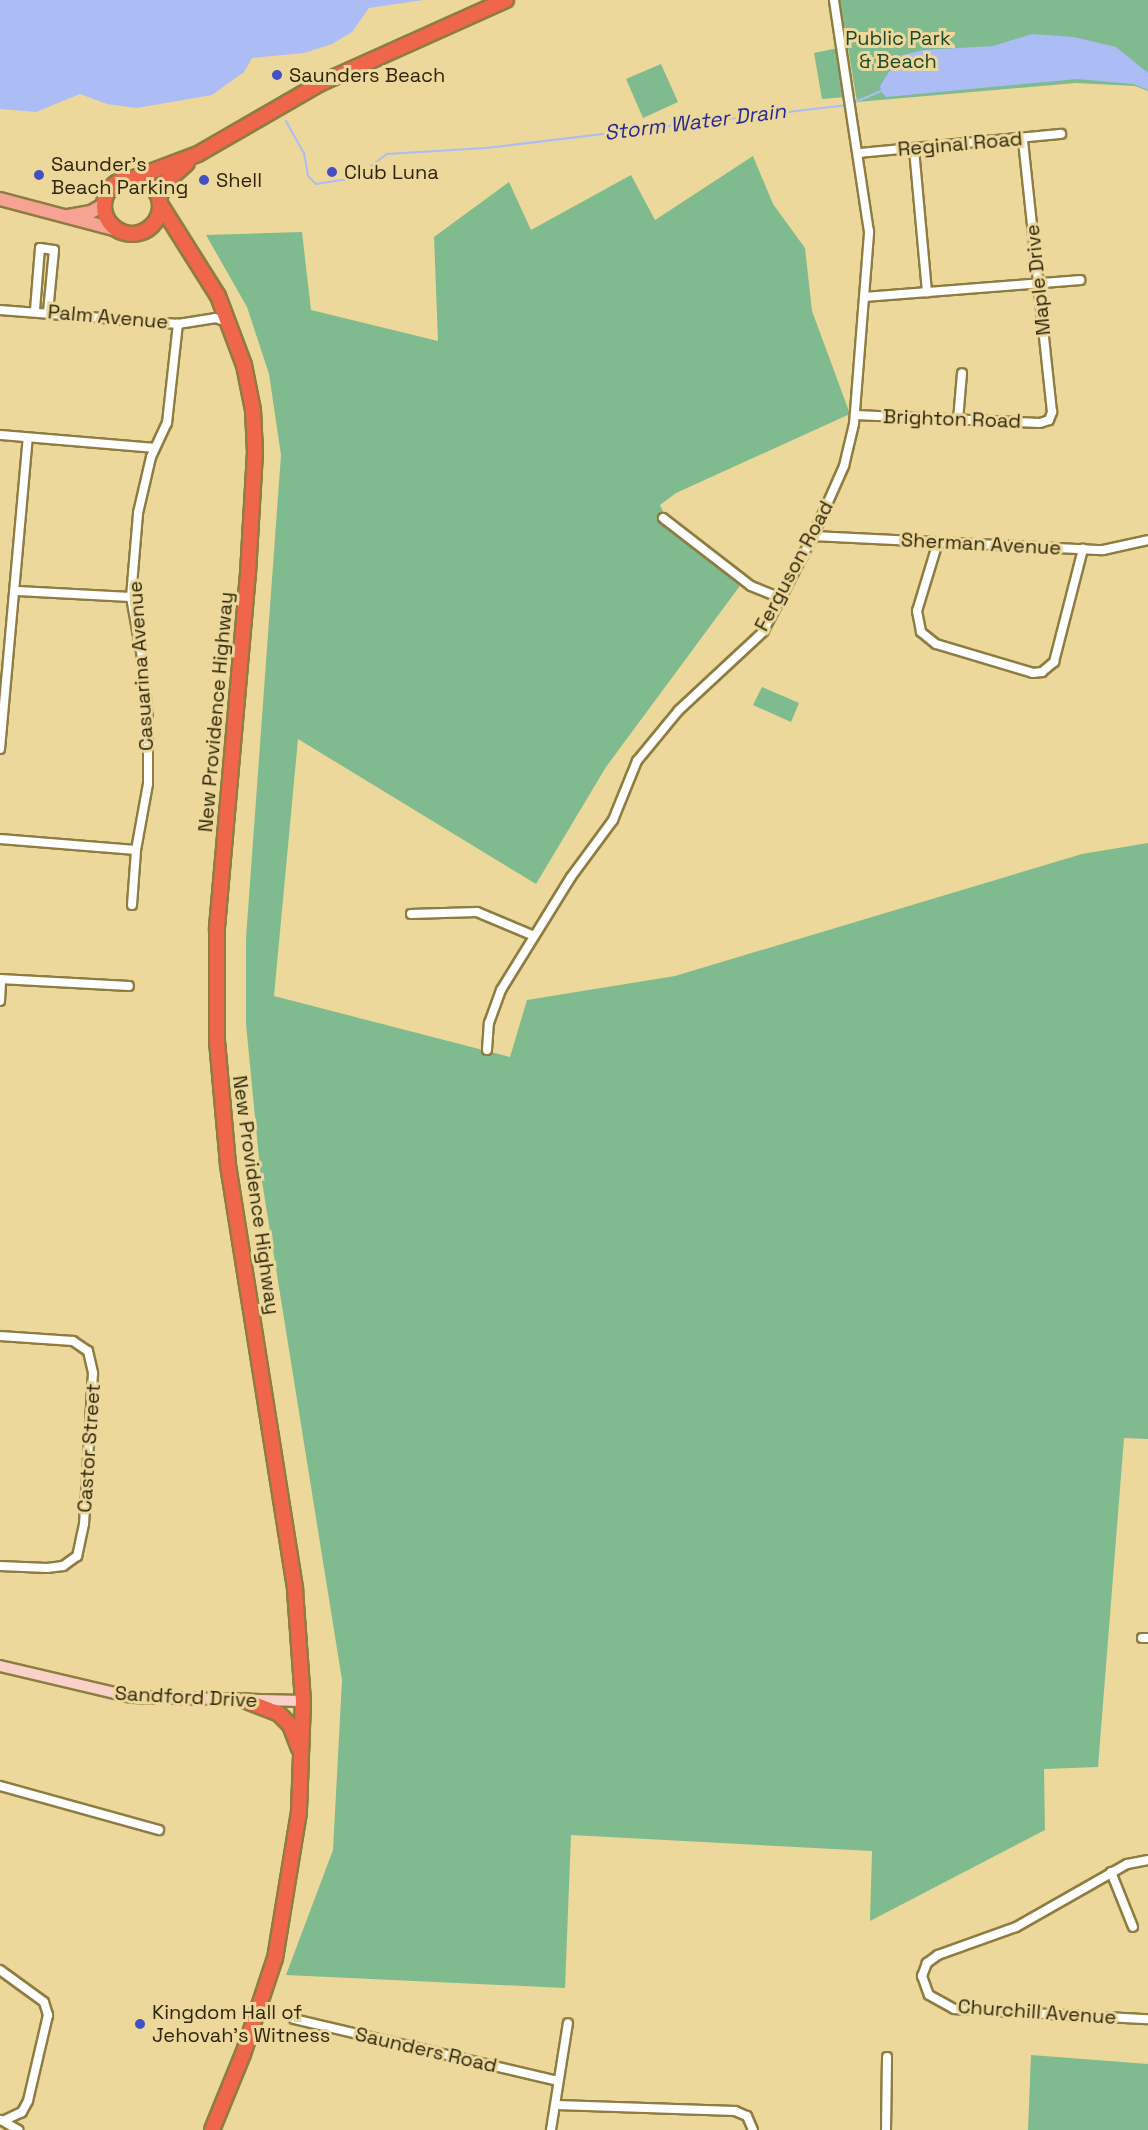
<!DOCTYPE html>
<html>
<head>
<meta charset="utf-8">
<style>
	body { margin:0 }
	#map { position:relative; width:1148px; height:2130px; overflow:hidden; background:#ecd89a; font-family:"Space Grotesk",sans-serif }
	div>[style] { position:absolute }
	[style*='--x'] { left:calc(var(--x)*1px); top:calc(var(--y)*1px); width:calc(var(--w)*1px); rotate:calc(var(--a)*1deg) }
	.green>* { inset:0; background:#7fbb8f }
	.water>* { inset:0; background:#acbcf5 }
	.stream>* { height:2px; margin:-1px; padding:0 1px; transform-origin:1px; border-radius:1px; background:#acbcf5 }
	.roads { filter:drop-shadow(2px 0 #8e7c40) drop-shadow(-2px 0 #8e7c40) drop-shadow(0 2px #8e7c40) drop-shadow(0 -2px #8e7c40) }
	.street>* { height:8px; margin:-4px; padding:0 4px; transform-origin:4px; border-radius:4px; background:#fff }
	.secondary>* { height:10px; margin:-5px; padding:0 5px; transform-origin:5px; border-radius:5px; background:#fad1c9 }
	.primary>* { height:12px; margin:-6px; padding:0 6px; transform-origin:6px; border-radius:6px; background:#f6a393 }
	.highway>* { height:14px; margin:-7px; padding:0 7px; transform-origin:7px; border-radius:7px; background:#f0664b }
	.highway>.ring { margin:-7px; padding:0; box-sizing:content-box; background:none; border:14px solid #f0664b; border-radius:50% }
	.dots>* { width:16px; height:16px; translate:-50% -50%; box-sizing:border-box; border:3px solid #ecd89a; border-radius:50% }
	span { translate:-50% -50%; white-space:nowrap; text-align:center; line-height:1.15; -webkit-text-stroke:6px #ecd89a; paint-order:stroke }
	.park-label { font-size:20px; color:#1e482c }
	.poi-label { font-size:20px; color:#2d260c }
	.left { translate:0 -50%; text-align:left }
	.street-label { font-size:20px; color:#2d260c }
	.water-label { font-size:21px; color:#262994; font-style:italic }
</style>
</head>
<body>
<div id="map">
	<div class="green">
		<i style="clip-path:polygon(840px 0,1148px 0,1148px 91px,1135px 86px,1076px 83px,857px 102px)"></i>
		<i style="clip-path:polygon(838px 48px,846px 97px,822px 99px,814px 53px)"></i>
		<i style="clip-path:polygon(661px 64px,678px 102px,643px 118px,626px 79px)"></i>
		<i style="clip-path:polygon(753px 156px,773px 204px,805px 248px,812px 311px,850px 414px,676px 493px,660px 505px,667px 520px,742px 583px,606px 767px,536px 884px,298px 739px,274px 996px,510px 1057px,527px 1000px,675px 976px,1082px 854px,1148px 843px,1148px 1439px,1124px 1438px,1098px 1767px,1044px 1769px,1045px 1830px,870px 1921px,872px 1851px,571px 1835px,565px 1988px,286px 1975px,333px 1850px,342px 1680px,260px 1169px,246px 1024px,246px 938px,281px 455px,269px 374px,247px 307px,206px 235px,302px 232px,311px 310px,438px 341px,434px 237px,509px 182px,531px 230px,631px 175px,655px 220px)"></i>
		<i style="clip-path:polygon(762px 687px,799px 703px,791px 722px,753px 705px)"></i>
		<i style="clip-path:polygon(1031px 2055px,1148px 2064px,1148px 2130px,1028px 2130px)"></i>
	</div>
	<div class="water">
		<i style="clip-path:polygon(0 0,423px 0,369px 8px,352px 32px,332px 44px,304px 53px,252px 58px,244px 72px,212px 95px,137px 108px,107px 104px,80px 94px,36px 112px,0 109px)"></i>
		<i style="clip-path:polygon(1032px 34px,1074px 37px,1116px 47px,1148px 73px,1148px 90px,1133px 84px,1077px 79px,886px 97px,881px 91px,880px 86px,899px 56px,923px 50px,993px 46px)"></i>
	</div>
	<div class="stream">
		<i style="--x:853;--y:103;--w:33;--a:-23"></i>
		<i style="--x:286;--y:121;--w:37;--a:61"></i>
		<i style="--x:304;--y:153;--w:23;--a:80"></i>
		<i style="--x:308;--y:176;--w:11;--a:45"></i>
		<i style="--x:316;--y:184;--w:39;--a:-9"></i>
		<i style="--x:355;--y:178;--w:40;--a:-37"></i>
		<i style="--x:387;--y:154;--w:99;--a:-3.5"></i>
		<i style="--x:486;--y:148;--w:364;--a:-6.8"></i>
	</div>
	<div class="roads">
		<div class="street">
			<i style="--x:914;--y:149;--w:144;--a:84.8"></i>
			<i style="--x:859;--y:153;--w:203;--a:-5.4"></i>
			<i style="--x:865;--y:297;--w:216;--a:-4.5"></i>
			<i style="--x:0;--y:310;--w:179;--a:4.5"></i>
			<i style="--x:178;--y:324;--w:37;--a:-9"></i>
			<i style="--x:215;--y:318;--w:14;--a:17"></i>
			<i style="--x:35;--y:310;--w:62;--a:-85.4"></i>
			<i style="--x:40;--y:248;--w:14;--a:8"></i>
			<i style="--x:54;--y:250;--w:62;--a:95.5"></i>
			<i style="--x:855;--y:415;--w:185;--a:2.5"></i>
			<i style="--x:1040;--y:423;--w:9;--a:-18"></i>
			<i style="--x:1049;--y:420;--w:9;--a:-69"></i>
			<i style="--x:1052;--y:412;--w:275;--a:-96.1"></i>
			<i style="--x:958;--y:420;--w:47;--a:-85.1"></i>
			<i style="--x:0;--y:435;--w:155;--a:4.8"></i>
			<i style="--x:663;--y:518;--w:111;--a:37.7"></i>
			<i style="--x:751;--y:586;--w:32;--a:22"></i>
			<i style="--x:813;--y:536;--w:290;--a:2.8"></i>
			<i style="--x:1103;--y:550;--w:46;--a:-12.5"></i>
			<i style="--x:938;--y:542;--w:72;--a:106.9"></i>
			<i style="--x:917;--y:611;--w:21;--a:79"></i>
			<i style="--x:921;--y:632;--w:19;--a:39"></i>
			<i style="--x:936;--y:644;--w:101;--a:16.6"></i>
			<i style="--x:1033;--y:673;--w:9;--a:-6"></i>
			<i style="--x:1042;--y:672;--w:16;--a:-40"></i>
			<i style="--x:1054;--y:662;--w:117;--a:-75.6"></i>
			<i style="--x:17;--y:591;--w:114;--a:3"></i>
			<i style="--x:0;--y:749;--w:312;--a:-84.9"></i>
			<i style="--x:0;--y:839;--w:136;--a:4.6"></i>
			<i style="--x:132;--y:905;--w:55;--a:-85.8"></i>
			<i style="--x:136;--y:850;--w:67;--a:-79.7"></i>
			<i style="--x:148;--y:784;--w:64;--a:-90"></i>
			<i style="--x:148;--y:720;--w:57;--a:-95"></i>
			<i style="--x:143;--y:663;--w:67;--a:-100.3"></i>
			<i style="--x:131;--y:597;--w:84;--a:-85.2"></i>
			<i style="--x:138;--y:513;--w:57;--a:-76.9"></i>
			<i style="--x:151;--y:457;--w:38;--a:-65"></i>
			<i style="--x:167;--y:423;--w:100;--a:-83.7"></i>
			<i style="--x:411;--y:914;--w:66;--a:-1.7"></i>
			<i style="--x:477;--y:912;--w:62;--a:22.8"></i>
			<i style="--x:0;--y:979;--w:129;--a:3.1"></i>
			<i style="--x:0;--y:1001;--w:22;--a:-87"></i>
			<i style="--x:487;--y:1050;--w:27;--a:-86"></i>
			<i style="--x:489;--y:1023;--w:35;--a:-70"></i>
			<i style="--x:501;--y:990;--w:133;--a:-58.2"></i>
			<i style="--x:571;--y:877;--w:71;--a:-53.6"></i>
			<i style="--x:613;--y:820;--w:64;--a:-67.9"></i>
			<i style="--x:637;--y:761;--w:66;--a:-50.5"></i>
			<i style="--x:679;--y:710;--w:115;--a:-42.9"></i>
			<i style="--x:763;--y:632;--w:108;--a:-62.5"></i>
			<i style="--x:813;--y:536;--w:77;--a:-66.1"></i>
			<i style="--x:844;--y:466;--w:43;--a:-76.6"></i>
			<i style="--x:854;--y:424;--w:193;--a:-85.5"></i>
			<i style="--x:869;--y:232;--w:235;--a:-98.6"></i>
			<i style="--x:0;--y:1336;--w:73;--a:3.9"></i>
			<i style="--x:73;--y:1341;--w:18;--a:34"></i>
			<i style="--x:88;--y:1351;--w:23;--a:77"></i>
			<i style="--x:93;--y:1373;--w:151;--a:93.4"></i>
			<i style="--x:84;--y:1524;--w:33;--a:102"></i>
			<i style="--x:77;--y:1556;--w:17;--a:144"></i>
			<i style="--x:63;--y:1566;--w:16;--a:173"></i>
			<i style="--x:47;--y:1568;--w:47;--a:-177.6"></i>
			<i style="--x:1142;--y:1638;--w:6;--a:0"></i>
			<i style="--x:0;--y:1786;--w:165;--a:15.5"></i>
			<i style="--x:1148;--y:1860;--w:21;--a:169"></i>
			<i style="--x:1127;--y:1864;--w:128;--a:150.4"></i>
			<i style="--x:1016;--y:1927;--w:83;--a:160.3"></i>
			<i style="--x:938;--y:1955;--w:14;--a:144"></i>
			<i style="--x:927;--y:1963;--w:14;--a:111"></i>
			<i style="--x:922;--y:1976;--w:20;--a:70"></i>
			<i style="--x:929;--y:1995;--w:29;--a:29"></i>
			<i style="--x:954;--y:2009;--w:194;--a:3"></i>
			<i style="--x:1111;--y:1872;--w:59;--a:68.2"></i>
			<i style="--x:0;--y:1970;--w:54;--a:36"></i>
			<i style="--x:44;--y:2002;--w:14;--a:73"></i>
			<i style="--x:48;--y:2015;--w:88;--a:103.1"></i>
			<i style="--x:28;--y:2101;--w:13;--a:119"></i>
			<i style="--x:22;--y:2112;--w:21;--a:155"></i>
			<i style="--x:294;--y:2019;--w:271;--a:13.2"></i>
			<i style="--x:557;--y:2105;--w:178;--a:1.9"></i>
			<i style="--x:735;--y:2111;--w:13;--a:23"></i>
			<i style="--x:747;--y:2116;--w:15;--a:67"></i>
			<i style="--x:1;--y:2120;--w:20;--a:30"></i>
			<i style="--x:551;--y:2130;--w:108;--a:-81"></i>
			<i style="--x:886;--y:2130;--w:73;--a:-89.2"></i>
		</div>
		<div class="secondary">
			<i style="--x:0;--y:1666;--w:136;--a:13.2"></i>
			<i style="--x:132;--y:1697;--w:171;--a:1.3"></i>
		</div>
		<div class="primary">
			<i style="--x:0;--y:199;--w:125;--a:14.8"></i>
			<i style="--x:68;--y:216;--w:23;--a:-10"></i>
			<i style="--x:91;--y:212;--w:16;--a:-30"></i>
		</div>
		<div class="highway">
			<i style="--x:134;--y:178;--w:68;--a:-20.6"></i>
			<i style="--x:198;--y:154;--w:140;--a:-30"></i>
			<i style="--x:319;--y:84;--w:205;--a:-24.2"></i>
			<i class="ring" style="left:104px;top:178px;width:42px;height:42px"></i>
			<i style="--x:159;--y:198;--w:17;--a:-66"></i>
			<i style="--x:166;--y:182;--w:28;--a:-42"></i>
			<i style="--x:160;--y:204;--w:109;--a:57.8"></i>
			<i style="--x:218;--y:296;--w:74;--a:69.4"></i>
			<i style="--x:244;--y:365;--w:46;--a:78.7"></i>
			<i style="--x:253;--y:410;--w:42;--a:87.3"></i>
			<i style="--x:255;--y:452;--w:121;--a:93.3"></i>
			<i style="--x:248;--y:573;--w:358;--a:95"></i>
			<i style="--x:217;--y:930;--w:111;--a:90"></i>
			<i style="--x:217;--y:1041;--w:124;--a:84.9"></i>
			<i style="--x:228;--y:1165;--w:430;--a:81"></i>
			<i style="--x:295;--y:1590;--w:111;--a:85.9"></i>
			<i style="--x:303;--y:1701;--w:111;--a:92.1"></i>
			<i style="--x:299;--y:1812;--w:148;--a:99.3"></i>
			<i style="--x:275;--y:1958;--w:101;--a:108.4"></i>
			<i style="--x:243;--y:2054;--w:82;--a:112.2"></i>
			<i style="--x:246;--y:1701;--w:34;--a:21"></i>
			<i style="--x:278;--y:1713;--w:17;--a:45"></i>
			<i style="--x:290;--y:1725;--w:25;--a:69"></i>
		</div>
	</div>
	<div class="dots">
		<i style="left:277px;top:75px;background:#4250c4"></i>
		<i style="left:332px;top:172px;background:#4250c4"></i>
		<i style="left:39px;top:175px;background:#4250c4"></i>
		<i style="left:204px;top:180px;background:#4250c4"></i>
		<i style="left:140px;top:2024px;background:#4250c4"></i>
	</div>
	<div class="park-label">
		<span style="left:898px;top:50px">Public Park<br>&amp; Beach</span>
	</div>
	<div class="poi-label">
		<span class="left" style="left:289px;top:75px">Saunders Beach</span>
		<span class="left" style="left:51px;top:176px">Saunder's<br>Beach Parking</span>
		<span class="left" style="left:344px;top:172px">Club Luna</span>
		<span class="left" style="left:216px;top:180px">Shell</span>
		<span class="left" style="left:152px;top:2024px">Kingdom Hall of<br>Jehovah’s Witness</span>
	</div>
	<div class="street-label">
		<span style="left:960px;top:144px;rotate:-5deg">Reginal Road</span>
		<span style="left:1038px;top:280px;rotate:-96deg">Maple Drive</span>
		<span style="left:108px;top:317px;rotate:5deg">Palm Avenue</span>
		<span style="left:952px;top:419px;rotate:2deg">Brighton Road</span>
		<span style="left:981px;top:544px;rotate:3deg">Sherman Avenue</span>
		<span style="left:794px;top:566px;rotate:-62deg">Ferguson Road</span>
		<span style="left:141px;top:666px;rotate:-94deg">Casuarina Avenue</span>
		<span style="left:216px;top:712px;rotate:-85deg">New Providence Highway</span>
		<span style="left:256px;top:1195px;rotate:82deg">New Providence Highway</span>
		<span style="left:89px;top:1448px;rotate:-86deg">Castor Street</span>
		<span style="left:186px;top:1697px;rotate:3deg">Sandford Drive</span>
		<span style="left:1037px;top:2012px;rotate:4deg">Churchill Avenue</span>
		<span style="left:426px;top:2050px;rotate:13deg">Saunders Road</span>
	</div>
	<div class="water-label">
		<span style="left:695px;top:122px;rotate:-7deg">Storm Water Drain</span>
	</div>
</div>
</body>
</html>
